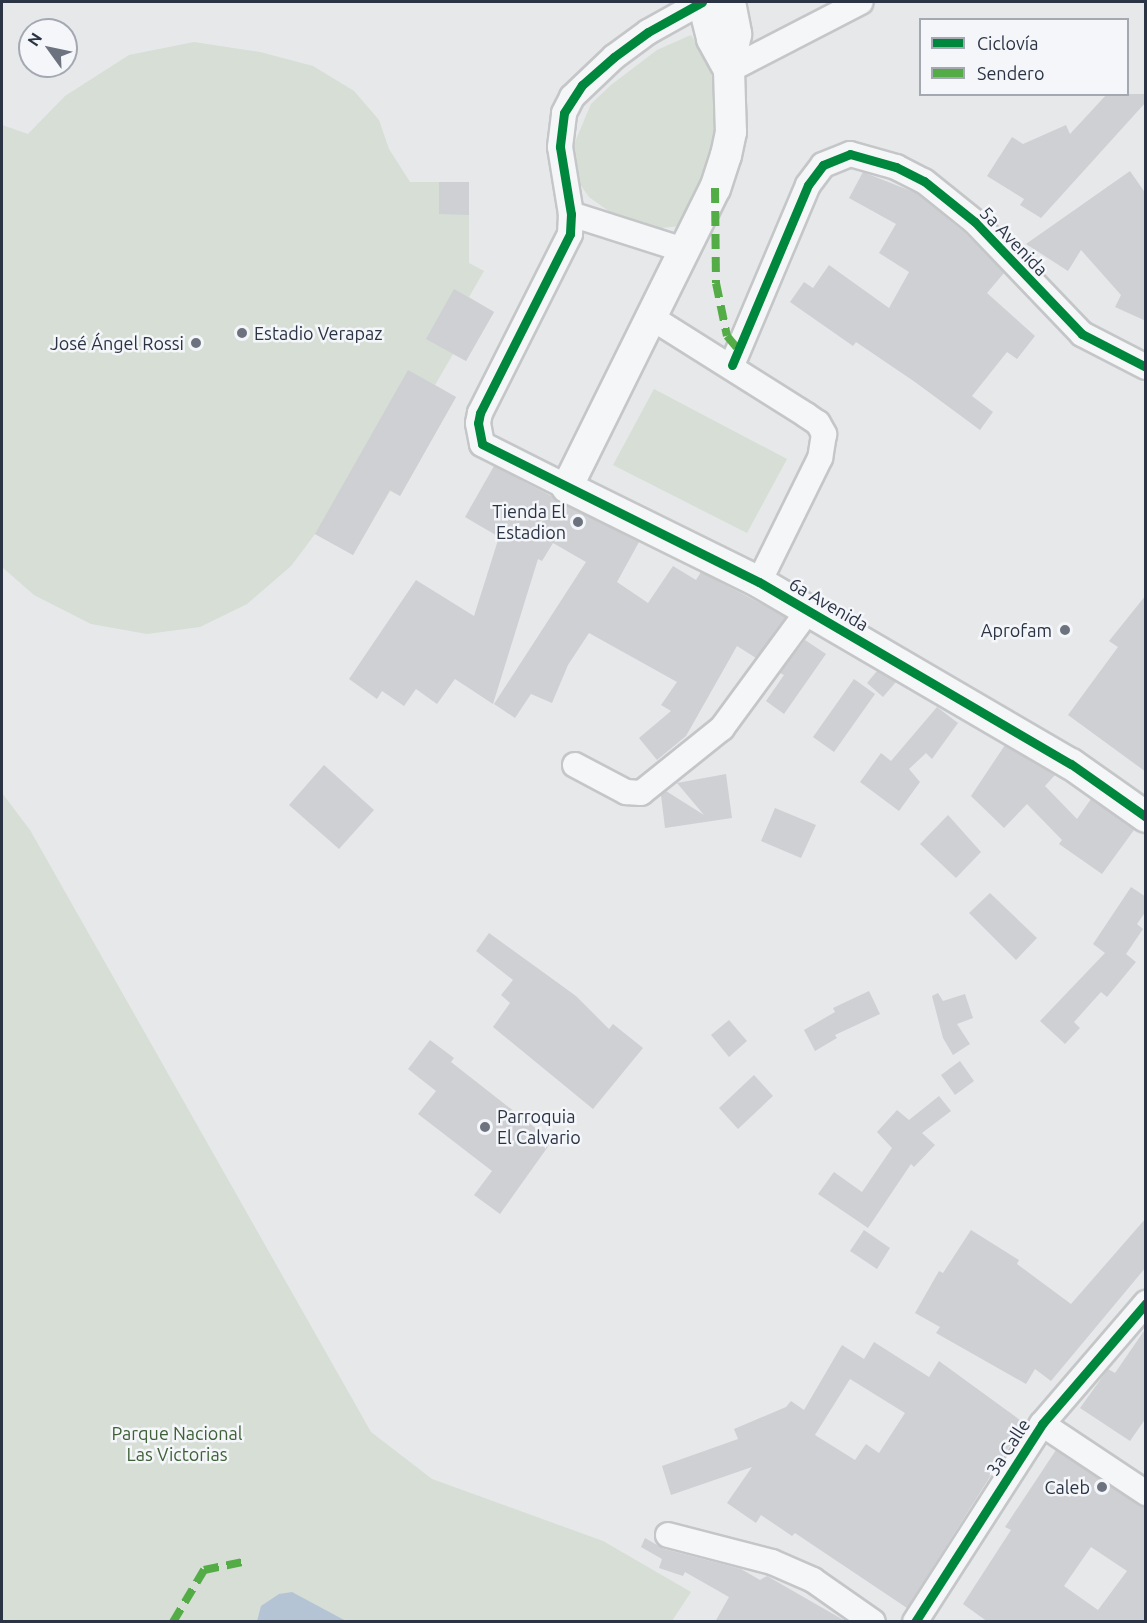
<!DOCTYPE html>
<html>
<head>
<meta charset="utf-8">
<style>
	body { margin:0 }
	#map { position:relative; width:1147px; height:1623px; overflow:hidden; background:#e6e8ea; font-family:Ubuntu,sans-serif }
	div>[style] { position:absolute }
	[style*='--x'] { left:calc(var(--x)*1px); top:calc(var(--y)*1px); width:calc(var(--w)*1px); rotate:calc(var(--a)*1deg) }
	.green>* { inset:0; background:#d6ded6 }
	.water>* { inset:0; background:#b4c4d5 }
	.building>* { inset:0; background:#ced0d3 }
	.roads { filter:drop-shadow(2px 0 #c4c6c8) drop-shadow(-2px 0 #c4c6c8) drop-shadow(0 2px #c4c6c8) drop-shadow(0 -2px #c4c6c8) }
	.minor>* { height:24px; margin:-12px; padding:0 12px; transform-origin:12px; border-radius:12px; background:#f5f6f7 }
	.tertiary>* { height:30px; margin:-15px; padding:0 15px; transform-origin:15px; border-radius:15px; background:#f5f6f7 }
	.quiet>* { height:8px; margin-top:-4px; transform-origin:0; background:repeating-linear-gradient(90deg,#54ac47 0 15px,transparent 0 23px) }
	.cycleway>* { height:9px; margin:-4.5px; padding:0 4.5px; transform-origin:4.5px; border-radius:4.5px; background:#00873e }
	.dots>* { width:16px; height:16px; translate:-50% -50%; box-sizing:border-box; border:3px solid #f4f6f9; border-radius:50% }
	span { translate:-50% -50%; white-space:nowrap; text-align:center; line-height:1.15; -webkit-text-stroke:5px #f4f6f9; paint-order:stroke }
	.street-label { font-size:18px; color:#2b3445 }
	.poi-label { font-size:18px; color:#2b3445 }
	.left { translate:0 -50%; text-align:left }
	.right { translate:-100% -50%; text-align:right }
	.park-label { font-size:18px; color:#3f6138 }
	.frame { position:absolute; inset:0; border:3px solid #2b3445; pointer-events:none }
	.legend { position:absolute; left:919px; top:18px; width:210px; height:78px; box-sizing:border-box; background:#f4f6f9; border:2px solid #a4a8b1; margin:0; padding:8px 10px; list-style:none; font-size:18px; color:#2b3445 }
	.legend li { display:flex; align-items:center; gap:12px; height:30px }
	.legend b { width:30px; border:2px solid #a4a8b1 }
	.north { position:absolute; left:18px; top:18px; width:60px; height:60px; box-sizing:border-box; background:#f4f6f9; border:2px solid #a4a8b1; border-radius:50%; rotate:303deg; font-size:16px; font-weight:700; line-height:24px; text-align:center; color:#2b3445 }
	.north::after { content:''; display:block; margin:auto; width:21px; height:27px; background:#6c737f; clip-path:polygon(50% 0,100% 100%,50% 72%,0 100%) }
</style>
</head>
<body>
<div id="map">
	<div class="green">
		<i style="clip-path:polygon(691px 35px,709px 64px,719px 107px,708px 164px,680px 226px,652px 229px,621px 220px,589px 197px,575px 177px,575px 142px,591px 104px,611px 85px,657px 50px)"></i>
		<i style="clip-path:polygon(194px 42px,260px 52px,313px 66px,354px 91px,379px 120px,389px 149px,410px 182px,469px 182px,469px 263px,484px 271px,469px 297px,494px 312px,466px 361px,453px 354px,435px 385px,456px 397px,400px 496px,390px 491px,353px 555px,315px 534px,291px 566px,247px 604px,200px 627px,147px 634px,91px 624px,34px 595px,2px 567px,2px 125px,28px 134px,65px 96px,129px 55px)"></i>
		<i style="clip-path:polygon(654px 389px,787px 459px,747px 533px,613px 465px)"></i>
		<i style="clip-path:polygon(2px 793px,30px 830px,371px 1432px,432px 1479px,603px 1541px,691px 1592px,672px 1621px,2px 1621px)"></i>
	</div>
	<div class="water">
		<i style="clip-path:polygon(292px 1592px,346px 1621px,257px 1621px,261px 1606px,279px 1594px)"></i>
	</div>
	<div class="building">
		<i style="clip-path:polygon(1107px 94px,1146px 94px,1146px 102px,1041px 218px,1020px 205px,1024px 199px,987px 176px,1012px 137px,1023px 144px,1066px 125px,1070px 134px)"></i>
		<i style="clip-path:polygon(1130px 171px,1146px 194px,1146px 321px,1115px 307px,1121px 295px,1081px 250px,1068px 271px,1026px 244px)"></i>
		<i style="clip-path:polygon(863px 172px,916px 193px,965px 233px,1004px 273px,987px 293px,1035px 336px,1017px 359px,1007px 352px,972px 396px,993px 412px,980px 430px,915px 382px,856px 342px,853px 346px,790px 302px,804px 282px,813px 288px,829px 265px,889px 308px,909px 272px,879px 253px,896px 224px,849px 198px)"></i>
		<i style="clip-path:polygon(439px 182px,469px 182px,469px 215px,439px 214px)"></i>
		<i style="clip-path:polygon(454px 289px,494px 312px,466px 361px,426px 339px)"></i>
		<i style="clip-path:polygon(408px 370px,456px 397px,400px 496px,390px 490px,353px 555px,315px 534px)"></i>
		<i style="clip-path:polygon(494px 466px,639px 542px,617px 582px,648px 603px,673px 566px,696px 580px,701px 572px,786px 617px,756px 658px,737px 646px,686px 736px,657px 760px,639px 738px,671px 711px,661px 705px,677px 682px,589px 633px,568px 665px,552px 703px,531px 694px,515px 718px,494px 704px,586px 562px,553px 543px,542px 561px,538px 559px,493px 704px,455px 679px,437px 704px,416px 689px,404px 706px,382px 691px,377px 699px,349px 679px,416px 580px,474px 616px,499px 537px,465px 517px)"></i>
		<i style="clip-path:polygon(1146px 595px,1146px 772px,1068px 715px,1118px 647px,1109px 641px)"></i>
		<i style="clip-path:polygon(805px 640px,826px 654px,784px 714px,766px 701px,784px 675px,780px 673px)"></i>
		<i style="clip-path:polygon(877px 671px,896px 682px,883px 697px,867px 683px)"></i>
		<i style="clip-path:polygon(854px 679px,875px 694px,834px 752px,813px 737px)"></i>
		<i style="clip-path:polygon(937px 707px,958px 723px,932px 759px,926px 753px,909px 769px,920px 782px,899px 811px,860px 782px,881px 753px,891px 761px)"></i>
		<i style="clip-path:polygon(1005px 745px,1055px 775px,1045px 786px,1077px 819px,1091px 799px,1134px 830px,1102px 874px,1059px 844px,1062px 840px,1027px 804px,1004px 828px,971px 796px)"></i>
		<i style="clip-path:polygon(324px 765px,374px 810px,339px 849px,289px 805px)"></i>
		<i style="clip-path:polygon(726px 774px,732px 818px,665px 828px,661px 795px,666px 791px,704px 815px,677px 783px)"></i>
		<i style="clip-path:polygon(775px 808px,816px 825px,801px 858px,761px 841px)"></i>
		<i style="clip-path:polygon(948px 815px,981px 852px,956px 878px,920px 844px)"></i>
		<i style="clip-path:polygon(1131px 887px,1146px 897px,1146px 911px,1137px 924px,1143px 929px,1126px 954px,1136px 962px,1107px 997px,1101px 992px,1074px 1022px,1080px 1028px,1065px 1044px,1040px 1021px,1105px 953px,1093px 944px)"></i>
		<i style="clip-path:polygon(990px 893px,1037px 938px,1016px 960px,969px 913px)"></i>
		<i style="clip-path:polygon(489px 933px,576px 996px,609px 1029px,613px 1024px,643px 1048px,593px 1109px,493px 1027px,510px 1003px,501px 995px,513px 980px,476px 951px)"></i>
		<i style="clip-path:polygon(869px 991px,880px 1014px,835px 1035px,837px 1038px,815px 1051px,804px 1030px,835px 1012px,833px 1008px)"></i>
		<i style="clip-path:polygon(938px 993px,943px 1001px,965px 994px,973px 1018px,957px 1024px,970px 1044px,953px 1055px,943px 1038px,932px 996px)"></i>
		<i style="clip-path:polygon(729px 1020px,747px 1041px,729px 1057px,711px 1035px)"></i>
		<i style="clip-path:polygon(430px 1040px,454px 1058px,451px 1062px,552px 1141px,500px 1214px,474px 1195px,492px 1171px,418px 1114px,436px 1091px,408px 1069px)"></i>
		<i style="clip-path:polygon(960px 1061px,974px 1081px,955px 1095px,941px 1075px)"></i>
		<i style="clip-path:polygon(754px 1075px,773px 1096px,738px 1129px,719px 1108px)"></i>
		<i style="clip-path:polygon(939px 1096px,951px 1111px,922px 1133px,935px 1145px,914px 1167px,911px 1164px,868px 1228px,818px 1194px,834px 1172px,862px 1192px,892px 1148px,877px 1132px,897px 1110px,909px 1120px)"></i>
		<i style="clip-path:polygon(1146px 1218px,1146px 1267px,1051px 1381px,1035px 1369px,1026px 1384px,936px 1333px,940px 1327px,915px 1313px,939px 1271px,943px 1273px,971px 1230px,1019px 1260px,1017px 1264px,1071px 1304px)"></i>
		<i style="clip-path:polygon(864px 1230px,890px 1248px,877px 1269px,850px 1251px)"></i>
		<i style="clip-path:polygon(1146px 1328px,1146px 1418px,1130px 1441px,1080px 1408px,1108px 1369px,1115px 1373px)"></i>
		<i style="clip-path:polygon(evenodd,874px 1342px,929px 1377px,939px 1361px,1024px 1423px,907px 1608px,795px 1533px,792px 1536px,761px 1515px,756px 1523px,727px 1503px,752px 1467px,671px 1495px,662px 1466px,738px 1439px,734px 1429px,786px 1407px,791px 1401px,804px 1410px,842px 1345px,864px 1359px,874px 1342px,850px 1379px,905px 1413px,879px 1453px,866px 1444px,855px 1460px,815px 1435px,850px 1379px)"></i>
		<i style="clip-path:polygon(evenodd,1056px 1450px,1146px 1507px,1146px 1622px,988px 1622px,963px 1604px,1011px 1530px,1005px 1527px,1056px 1450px,1091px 1547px,1127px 1571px,1098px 1610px,1064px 1586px,1091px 1547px)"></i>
		<i style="clip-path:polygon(645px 1538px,664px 1549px,741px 1569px,760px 1580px,767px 1576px,847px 1622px,715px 1622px,729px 1597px,685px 1572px,683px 1576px,659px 1568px,662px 1559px,641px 1547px)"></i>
	</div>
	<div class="roads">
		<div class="minor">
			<i style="--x:729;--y:70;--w:148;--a:-27.3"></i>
			<i style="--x:571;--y:214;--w:119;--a:17.7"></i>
			<i style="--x:649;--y:316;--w:186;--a:32.2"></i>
			<i style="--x:806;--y:415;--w:14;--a:34"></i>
			<i style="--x:818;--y:423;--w:13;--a:61"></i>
			<i style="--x:824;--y:434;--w:24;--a:99"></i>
			<i style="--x:820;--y:458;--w:138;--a:116.2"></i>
			<i style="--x:732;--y:365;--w:195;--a:-67.1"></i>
			<i style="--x:808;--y:185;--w:25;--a:-53"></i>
			<i style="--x:823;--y:165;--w:29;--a:-22"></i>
			<i style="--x:850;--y:154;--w:48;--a:15.8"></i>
			<i style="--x:896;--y:167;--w:31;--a:27"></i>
			<i style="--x:924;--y:181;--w:65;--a:38.8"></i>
			<i style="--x:975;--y:222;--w:155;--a:46.3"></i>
			<i style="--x:1082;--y:334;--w:72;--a:27.3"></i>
			<i style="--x:567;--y:487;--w:95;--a:-153.2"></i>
			<i style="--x:482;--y:444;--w:21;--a:-101"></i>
			<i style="--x:478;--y:423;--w:10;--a:-79"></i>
			<i style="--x:480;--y:413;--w:200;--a:-63.3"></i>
			<i style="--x:570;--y:234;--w:20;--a:-87"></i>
			<i style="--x:571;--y:214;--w:68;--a:-99.3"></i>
			<i style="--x:560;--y:147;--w:34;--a:-83"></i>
			<i style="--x:564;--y:113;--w:18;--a:-63"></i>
			<i style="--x:572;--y:97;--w:58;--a:-43.6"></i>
			<i style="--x:614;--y:57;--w:42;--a:-36.3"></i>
			<i style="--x:648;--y:32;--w:62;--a:-29.1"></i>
			<i style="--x:575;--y:765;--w:58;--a:27.9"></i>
			<i style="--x:626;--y:792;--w:15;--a:4"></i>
			<i style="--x:641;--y:793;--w:104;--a:-38.7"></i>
			<i style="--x:722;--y:728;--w:145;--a:-53.7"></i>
			<i style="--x:1042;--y:1424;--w:125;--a:33.6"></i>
			<i style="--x:668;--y:1535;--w:107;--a:14.6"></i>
			<i style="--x:772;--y:1562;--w:45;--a:23.7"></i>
			<i style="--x:813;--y:1580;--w:73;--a:35"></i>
			<i style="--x:915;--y:1622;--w:235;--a:-57.3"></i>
			<i style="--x:1042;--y:1424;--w:160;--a:-49.3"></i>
		</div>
		<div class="tertiary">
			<i style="--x:703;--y:2;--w:38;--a:76"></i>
			<i style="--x:712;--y:39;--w:35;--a:61"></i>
			<i style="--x:730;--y:2;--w:33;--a:79"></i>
			<i style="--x:736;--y:34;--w:37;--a:101"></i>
			<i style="--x:729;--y:70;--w:62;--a:88.2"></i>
			<i style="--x:731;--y:132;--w:24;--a:102"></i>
			<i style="--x:726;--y:155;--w:35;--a:108"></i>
			<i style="--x:715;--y:188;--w:334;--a:116.3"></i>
			<i style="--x:567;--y:487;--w:214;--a:26.3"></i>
			<i style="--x:759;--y:582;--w:361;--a:30.3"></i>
			<i style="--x:1071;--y:764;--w:92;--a:35.2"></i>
		</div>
	</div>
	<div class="quiet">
		<i style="--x:715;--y:188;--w:95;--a:89.4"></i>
		<i style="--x:716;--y:283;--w:54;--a:78.3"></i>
		<i style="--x:727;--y:336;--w:17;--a:50"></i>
		<i style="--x:173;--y:1622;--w:61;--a:-59.2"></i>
		<i style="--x:204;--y:1570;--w:45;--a:-11.6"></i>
	</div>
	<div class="cycleway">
		<i style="--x:702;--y:2;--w:62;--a:150.9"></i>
		<i style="--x:648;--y:32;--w:42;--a:143.7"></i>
		<i style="--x:614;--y:57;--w:43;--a:138.8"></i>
		<i style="--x:582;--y:85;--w:33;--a:123"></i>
		<i style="--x:564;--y:113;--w:34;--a:97"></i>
		<i style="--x:560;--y:147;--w:68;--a:80.7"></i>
		<i style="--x:571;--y:214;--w:20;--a:93"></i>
		<i style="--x:570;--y:234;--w:200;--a:116.7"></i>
		<i style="--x:480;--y:413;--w:10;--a:101"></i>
		<i style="--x:478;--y:423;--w:21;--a:79"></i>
		<i style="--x:482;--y:444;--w:309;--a:26.5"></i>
		<i style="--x:759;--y:582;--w:361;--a:30.3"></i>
		<i style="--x:1071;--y:764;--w:92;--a:35.2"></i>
		<i style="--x:732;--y:365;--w:195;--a:-67.1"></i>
		<i style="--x:808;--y:185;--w:25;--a:-53"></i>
		<i style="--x:823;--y:165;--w:29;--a:-22"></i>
		<i style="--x:850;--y:154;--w:48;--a:15.8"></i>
		<i style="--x:896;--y:167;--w:31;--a:27"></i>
		<i style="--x:924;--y:181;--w:65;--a:38.8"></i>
		<i style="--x:975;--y:222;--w:155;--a:46.3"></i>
		<i style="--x:1082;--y:334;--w:72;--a:27.3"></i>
		<i style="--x:915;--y:1622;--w:235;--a:-57.3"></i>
		<i style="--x:1042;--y:1424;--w:160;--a:-49.3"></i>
	</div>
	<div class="dots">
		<i style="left:242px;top:333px;background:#6c737f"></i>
		<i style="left:196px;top:343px;background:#6c737f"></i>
		<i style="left:578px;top:522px;background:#6c737f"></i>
		<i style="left:1065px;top:630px;background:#6c737f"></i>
		<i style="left:485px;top:1127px;background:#6c737f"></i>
		<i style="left:1102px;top:1487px;background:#6c737f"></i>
	</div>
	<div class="street-label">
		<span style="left:1014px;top:241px;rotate:46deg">5a Avenida</span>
		<span style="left:829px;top:604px;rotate:30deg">6a Avenida</span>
		<span style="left:1008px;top:1447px;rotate:-57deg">3a Calle</span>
	</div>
	<div class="poi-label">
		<span class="left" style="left:254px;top:333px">Estadio Verapaz</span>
		<span class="right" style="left:184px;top:343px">José Ángel Rossi</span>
		<span class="right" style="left:566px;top:522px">Tienda El<br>Estadion</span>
		<span class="right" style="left:1052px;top:630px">Aprofam</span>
		<span class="left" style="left:497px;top:1127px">Parroquia<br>El Calvario</span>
		<span class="right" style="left:1090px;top:1487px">Caleb</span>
	</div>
	<div class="park-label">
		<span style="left:177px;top:1444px">Parque Nacional<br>Las Victorias</span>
	</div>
	<div class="frame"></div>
	<ul class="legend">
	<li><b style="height:8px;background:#00873e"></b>Ciclovía</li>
	<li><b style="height:8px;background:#54ac47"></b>Sendero</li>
	</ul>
	<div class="north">N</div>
</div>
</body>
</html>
